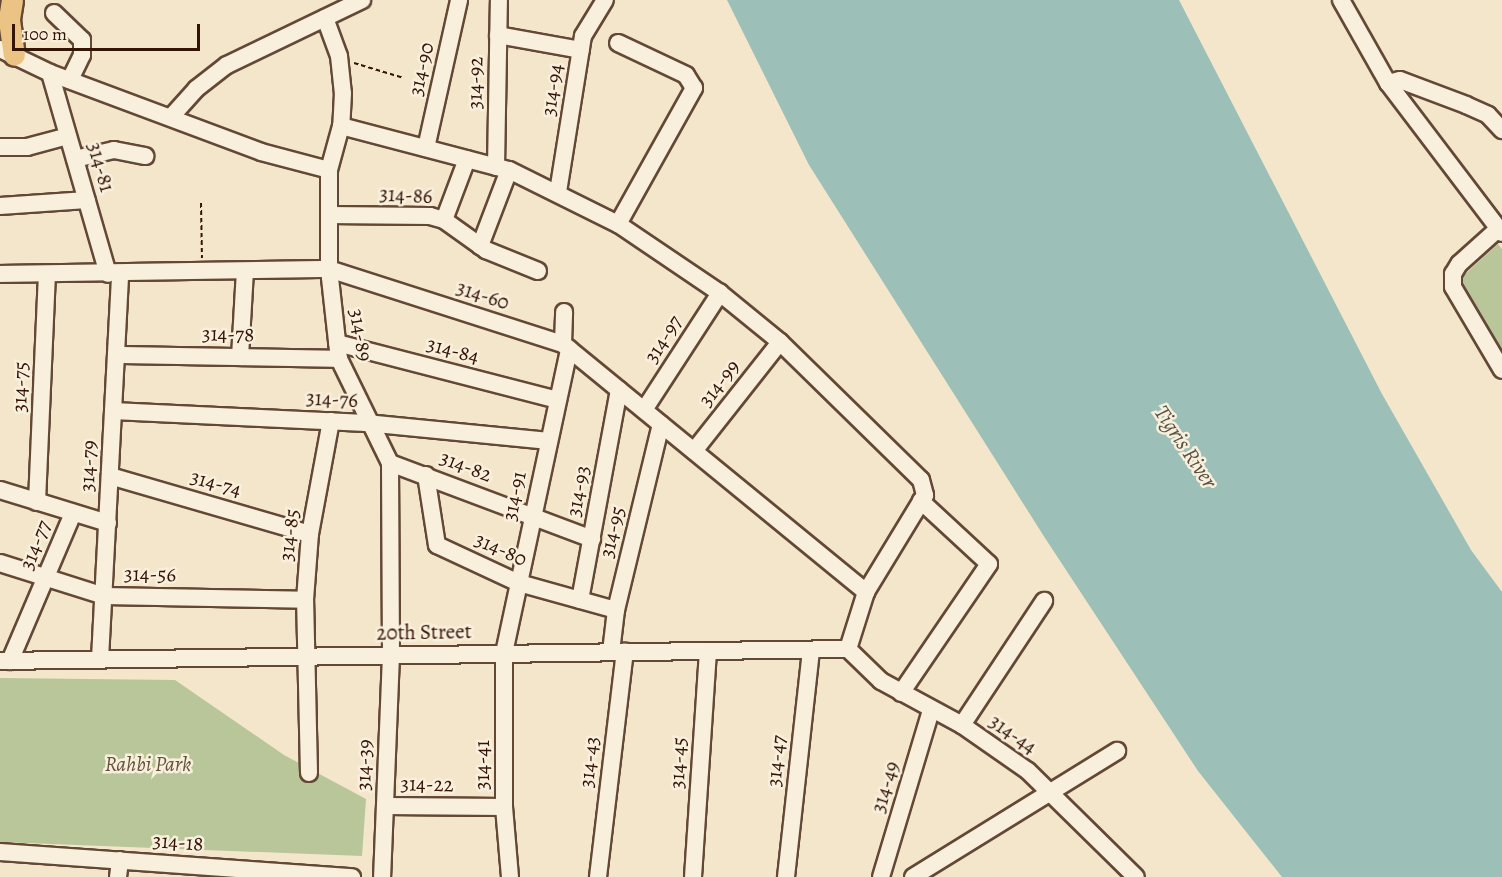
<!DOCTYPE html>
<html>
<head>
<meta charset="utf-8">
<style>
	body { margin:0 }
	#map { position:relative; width:1502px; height:877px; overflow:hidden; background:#f4e6ca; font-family:Alegreya,serif }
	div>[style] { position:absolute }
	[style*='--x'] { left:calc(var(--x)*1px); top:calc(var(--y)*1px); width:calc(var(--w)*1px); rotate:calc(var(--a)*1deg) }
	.green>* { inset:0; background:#b8c69a }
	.water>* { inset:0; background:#9cc0b7 }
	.path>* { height:2px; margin-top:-1px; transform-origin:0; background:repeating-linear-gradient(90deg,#341405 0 4.5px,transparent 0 7.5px) }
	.roads { filter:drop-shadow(2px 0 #644836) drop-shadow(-2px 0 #644836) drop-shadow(0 2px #644836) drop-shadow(0 -2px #644836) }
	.minor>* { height:16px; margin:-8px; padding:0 8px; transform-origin:8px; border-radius:8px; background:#f8efdd }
	.major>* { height:21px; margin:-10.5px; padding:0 10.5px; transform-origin:10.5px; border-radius:10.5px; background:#eac385 }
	span { translate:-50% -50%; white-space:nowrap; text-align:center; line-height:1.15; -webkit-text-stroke:5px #f8efdd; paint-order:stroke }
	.street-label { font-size:21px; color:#341405 }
	.park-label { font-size:21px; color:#625239; font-style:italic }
	.water-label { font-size:22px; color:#585043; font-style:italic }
	.scale { position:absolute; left:12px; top:24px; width:188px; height:27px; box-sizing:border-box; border:3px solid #341405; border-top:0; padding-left:8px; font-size:18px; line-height:21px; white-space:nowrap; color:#341405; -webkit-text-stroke:4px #f8efdd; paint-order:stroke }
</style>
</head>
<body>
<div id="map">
	<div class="green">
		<i style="clip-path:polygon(1498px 244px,1502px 249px,1502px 359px,1461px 285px,1464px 275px)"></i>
		<i style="clip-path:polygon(0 678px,175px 680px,284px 755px,366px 799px,362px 856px,0 842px)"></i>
	</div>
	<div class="water">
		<i style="clip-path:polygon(727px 0,1179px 0,1382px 394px,1471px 550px,1502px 592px,1502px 877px,1282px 877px,1198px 771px,1045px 538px,809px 165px)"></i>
	</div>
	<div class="path">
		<i style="--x:354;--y:63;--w:52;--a:16.7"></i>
		<i style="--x:201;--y:203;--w:55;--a:89"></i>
	</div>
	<div class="roads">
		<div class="minor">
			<i style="--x:1341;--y:0;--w:95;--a:60.5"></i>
			<i style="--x:1388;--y:83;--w:188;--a:52.8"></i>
			<i style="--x:54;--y:13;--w:39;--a:44"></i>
			<i style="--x:82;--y:40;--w:15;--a:90"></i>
			<i style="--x:82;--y:55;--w:28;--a:116"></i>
			<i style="--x:325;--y:18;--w:40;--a:69.8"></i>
			<i style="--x:339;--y:56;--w:37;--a:84"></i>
			<i style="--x:343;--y:93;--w:33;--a:93"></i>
			<i style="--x:341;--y:126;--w:46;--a:105.3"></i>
			<i style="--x:329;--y:170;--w:99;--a:90"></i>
			<i style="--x:329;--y:269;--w:91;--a:83.7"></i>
			<i style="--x:339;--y:359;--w:116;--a:63.9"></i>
			<i style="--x:390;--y:463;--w:192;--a:89.7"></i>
			<i style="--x:391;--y:655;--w:222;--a:92.3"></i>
			<i style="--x:498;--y:35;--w:84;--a:10.2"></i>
			<i style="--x:0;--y:49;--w:55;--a:25.6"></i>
			<i style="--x:50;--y:73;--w:225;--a:20.5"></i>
			<i style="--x:261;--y:152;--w:70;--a:14.8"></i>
			<i style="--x:50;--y:73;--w:209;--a:73.9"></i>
			<i style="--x:1388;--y:83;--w:12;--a:-14"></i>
			<i style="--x:1400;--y:80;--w:71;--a:20.7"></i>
			<i style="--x:1466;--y:105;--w:24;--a:24"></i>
			<i style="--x:1488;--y:115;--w:21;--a:47"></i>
			<i style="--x:171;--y:117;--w:38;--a:-48"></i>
			<i style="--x:196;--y:89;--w:39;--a:-38"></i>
			<i style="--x:227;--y:65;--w:150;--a:-25.7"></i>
			<i style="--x:341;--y:126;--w:174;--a:14.7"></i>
			<i style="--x:509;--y:170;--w:122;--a:26.4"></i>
			<i style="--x:618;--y:224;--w:123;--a:34.1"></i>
			<i style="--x:720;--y:293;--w:77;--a:39.2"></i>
			<i style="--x:780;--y:342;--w:197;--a:44.4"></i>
			<i style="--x:921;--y:480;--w:16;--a:75"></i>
			<i style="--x:925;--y:495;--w:114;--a:121.3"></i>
			<i style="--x:866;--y:592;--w:60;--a:107.5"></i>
			<i style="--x:0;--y:147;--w:27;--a:0"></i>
			<i style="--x:27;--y:147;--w:42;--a:-15"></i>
			<i style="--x:426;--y:148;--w:152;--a:-77.4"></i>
			<i style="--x:75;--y:159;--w:40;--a:-13"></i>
			<i style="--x:114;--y:150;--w:32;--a:11"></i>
			<i style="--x:496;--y:167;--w:167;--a:-89"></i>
			<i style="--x:558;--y:192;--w:158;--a:-80.9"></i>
			<i style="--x:583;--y:36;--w:42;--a:-58.6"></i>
			<i style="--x:0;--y:206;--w:87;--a:-3.9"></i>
			<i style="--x:329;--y:215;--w:101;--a:0.6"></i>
			<i style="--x:430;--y:216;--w:15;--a:16"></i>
			<i style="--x:444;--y:220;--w:52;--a:35.5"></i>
			<i style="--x:486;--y:250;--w:56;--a:22"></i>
			<i style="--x:444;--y:220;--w:65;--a:-69.3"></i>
			<i style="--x:618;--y:224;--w:156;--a:-60.8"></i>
			<i style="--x:694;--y:88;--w:15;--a:-122"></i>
			<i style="--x:686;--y:75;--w:75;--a:-154.8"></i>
			<i style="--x:1498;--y:229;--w:52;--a:138.1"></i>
			<i style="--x:1459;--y:264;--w:12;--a:121"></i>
			<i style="--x:1453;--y:274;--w:13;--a:90"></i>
			<i style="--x:1453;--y:287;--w:96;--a:59.4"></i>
			<i style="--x:480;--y:246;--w:81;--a:-69.1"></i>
			<i style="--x:0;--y:274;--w:329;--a:-0.9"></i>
			<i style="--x:329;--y:269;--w:246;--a:17.8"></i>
			<i style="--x:563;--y:344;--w:392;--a:39.3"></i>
			<i style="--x:337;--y:343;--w:228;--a:14.5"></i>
			<i style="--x:563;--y:344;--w:32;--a:-88"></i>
			<i style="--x:116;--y:355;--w:223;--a:1"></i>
			<i style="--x:240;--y:357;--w:86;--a:-86.7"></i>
			<i style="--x:644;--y:410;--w:140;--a:-57"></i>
			<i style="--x:113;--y:411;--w:253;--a:2.7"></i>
			<i style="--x:366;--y:423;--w:184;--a:5.6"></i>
			<i style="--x:694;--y:451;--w:139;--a:-51.7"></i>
			<i style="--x:390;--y:463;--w:216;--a:20.6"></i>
			<i style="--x:426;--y:475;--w:71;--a:81.1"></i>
			<i style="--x:437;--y:545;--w:90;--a:24.9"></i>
			<i style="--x:519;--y:583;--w:101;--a:15.6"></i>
			<i style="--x:110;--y:476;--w:208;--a:16.2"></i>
			<i style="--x:0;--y:490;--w:113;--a:17"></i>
			<i style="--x:37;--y:502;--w:228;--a:-87.5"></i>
			<i style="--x:0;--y:563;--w:109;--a:17.6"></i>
			<i style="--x:104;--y:596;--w:201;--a:1.1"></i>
			<i style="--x:580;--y:600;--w:214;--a:-79.5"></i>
			<i style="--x:848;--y:649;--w:46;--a:44.1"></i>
			<i style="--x:881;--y:681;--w:92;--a:28.5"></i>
			<i style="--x:962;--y:725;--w:80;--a:34.9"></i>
			<i style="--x:1028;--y:771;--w:151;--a:44.5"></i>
			<i style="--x:611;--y:652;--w:42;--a:-83.2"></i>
			<i style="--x:616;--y:610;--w:191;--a:-76.4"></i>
			<i style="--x:100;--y:659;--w:386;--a:-87"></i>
			<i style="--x:0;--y:661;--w:848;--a:-0.81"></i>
			<i style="--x:10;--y:661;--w:161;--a:-66.9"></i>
			<i style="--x:901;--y:693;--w:156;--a:-55.7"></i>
			<i style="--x:989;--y:564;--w:93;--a:-137.2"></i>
			<i style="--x:962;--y:725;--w:149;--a:-56.5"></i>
			<i style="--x:309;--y:773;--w:173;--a:-91.3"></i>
			<i style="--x:305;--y:600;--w:66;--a:-85.7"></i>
			<i style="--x:310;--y:534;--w:115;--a:-79.5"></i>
			<i style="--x:385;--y:806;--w:119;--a:0.5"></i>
			<i style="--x:0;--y:852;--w:353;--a:4.1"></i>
			<i style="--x:118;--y:877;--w:17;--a:-83"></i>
			<i style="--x:510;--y:877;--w:70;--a:-94.9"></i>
			<i style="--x:504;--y:807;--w:154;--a:-90"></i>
			<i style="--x:504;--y:653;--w:311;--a:-77.9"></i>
			<i style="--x:598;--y:877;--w:227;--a:-83.2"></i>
			<i style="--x:693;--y:877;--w:226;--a:-86.2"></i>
			<i style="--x:786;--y:877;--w:228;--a:-83.7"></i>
			<i style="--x:881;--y:877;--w:174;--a:-73.3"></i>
			<i style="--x:913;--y:877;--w:240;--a:-31.7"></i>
		</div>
		<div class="major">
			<i style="--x:12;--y:0;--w:20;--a:99"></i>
			<i style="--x:9;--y:20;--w:35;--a:82"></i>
		</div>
	</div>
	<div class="street-label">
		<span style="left:421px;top:69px;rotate:-77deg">314-90</span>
		<span style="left:475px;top:83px;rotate:-89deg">314-92</span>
		<span style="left:552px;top:90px;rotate:-81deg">314-94</span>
		<span style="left:101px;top:167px;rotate:74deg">314-81</span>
		<span style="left:406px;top:195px;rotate:3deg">314-86</span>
		<span style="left:483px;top:295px;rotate:18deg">314-60</span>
		<span style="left:228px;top:334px;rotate:1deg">314-78</span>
		<span style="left:361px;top:335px;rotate:80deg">314-89</span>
		<span style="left:663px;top:339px;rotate:-57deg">314-97</span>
		<span style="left:453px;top:350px;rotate:15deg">314-84</span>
		<span style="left:719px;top:383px;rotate:-52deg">314-99</span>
		<span style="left:20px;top:387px;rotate:-88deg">314-75</span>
		<span style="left:332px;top:399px;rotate:3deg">314-76</span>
		<span style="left:88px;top:466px;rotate:-87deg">314-79</span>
		<span style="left:466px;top:466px;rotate:21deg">314-82</span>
		<span style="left:216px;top:483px;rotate:16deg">314-74</span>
		<span style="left:578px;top:491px;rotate:-79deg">314-93</span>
		<span style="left:514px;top:496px;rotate:-78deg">314-91</span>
		<span style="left:612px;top:532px;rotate:-76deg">314-95</span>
		<span style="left:289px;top:535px;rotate:-83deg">314-85</span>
		<span style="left:35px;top:545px;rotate:-68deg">314-77</span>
		<span style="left:501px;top:549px;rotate:24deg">314-80</span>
		<span style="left:150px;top:574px;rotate:1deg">314-56</span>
		<span style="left:424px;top:632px;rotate:-1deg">20th Street</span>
		<span style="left:1013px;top:734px;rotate:35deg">314-44</span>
		<span style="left:776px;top:761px;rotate:-84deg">314-47</span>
		<span style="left:589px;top:762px;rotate:-83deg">314-43</span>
		<span style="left:678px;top:763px;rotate:-87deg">314-45</span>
		<span style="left:364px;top:765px;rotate:-88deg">314-39</span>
		<span style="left:482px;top:765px;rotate:-90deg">314-41</span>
		<span style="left:427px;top:784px;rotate:1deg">314-22</span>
		<span style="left:885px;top:787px;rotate:-73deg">314-49</span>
		<span style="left:178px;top:842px;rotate:4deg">314-18</span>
	</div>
	<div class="park-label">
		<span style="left:148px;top:764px">Rahbi Park</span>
	</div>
	<div class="water-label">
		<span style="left:1185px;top:447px;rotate:56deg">Tigris River</span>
	</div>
	<div class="scale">100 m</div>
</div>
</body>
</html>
